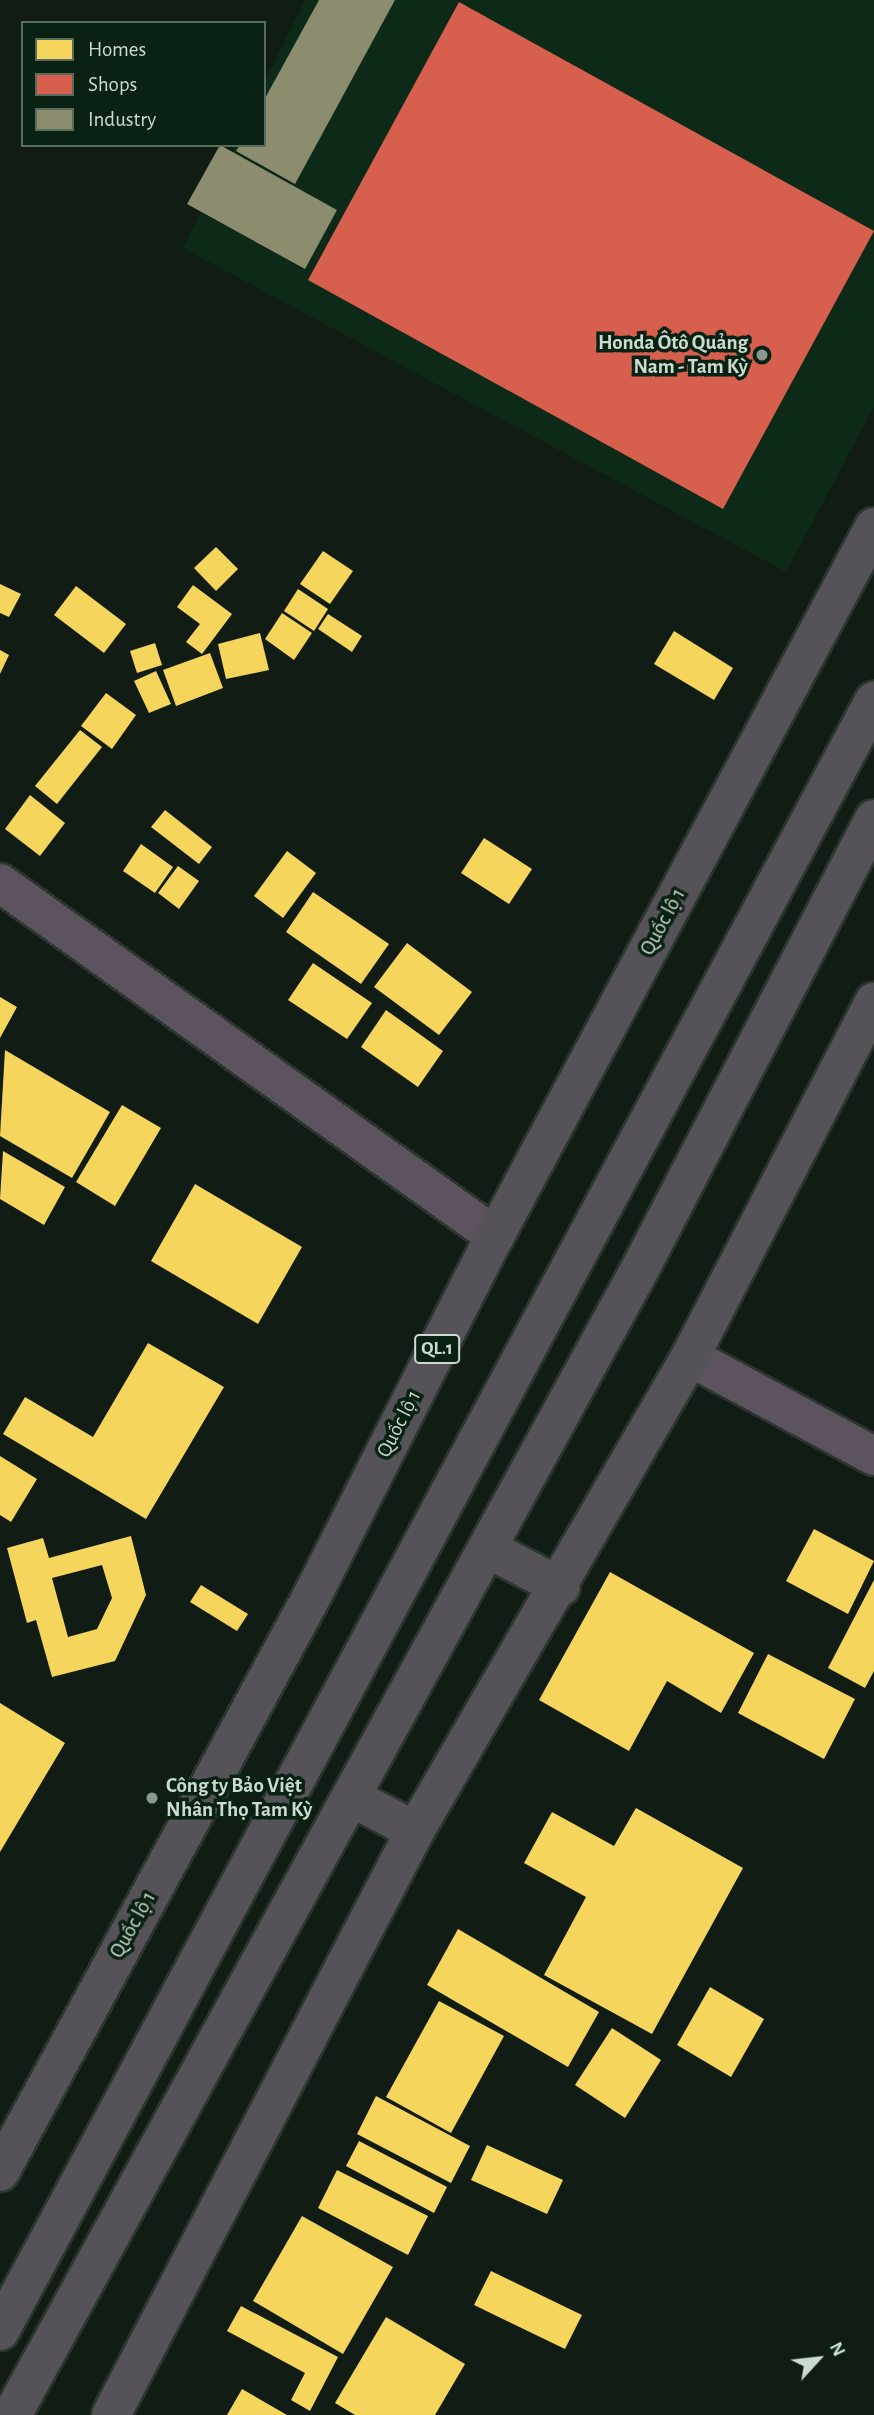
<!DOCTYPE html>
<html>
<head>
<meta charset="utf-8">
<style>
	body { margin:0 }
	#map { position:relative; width:874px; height:2415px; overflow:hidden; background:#101c14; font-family:"Alegreya Sans",sans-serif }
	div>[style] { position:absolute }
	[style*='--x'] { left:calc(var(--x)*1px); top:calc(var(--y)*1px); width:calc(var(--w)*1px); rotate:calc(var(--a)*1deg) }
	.built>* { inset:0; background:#0d2917 }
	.homes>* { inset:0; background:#f6d55c }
	.shops>* { inset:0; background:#d6604d }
	.industry>* { inset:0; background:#8c8c6e }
	.roads { filter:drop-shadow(2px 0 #2b362f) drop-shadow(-2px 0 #2b362f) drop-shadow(0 2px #2b362f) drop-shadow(0 -2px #2b362f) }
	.minor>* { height:38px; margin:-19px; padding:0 19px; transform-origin:19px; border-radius:19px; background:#5c535f }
	.highway>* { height:38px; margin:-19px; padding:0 19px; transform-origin:19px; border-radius:19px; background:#555258 }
	.dots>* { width:19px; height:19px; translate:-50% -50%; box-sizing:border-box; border:4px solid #0a2213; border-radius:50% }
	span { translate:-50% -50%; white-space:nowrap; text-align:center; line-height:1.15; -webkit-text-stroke:7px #0a2213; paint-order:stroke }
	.shield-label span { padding:2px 5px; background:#0a2213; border:2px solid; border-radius:5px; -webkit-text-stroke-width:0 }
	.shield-label { font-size:19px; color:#ccdacf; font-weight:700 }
	.poi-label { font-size:21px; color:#ccdacf; font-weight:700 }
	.right { translate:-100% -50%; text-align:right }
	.left { translate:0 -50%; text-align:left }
	.street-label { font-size:21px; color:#ccdacf }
	.legend { position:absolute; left:21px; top:21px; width:245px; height:126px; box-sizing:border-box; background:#0a2213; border:2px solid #586c5e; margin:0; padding:9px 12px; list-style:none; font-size:21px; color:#ccdacf }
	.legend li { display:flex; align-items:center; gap:14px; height:35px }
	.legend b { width:35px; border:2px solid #586c5e }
	.north { position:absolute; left:783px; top:2324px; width:70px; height:70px; -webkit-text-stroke:5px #0a2213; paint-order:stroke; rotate:63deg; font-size:19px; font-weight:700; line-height:28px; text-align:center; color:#ccdacf }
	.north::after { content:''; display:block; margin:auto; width:24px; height:32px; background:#ccdacf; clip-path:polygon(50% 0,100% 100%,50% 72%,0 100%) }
</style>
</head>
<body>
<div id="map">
	<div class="built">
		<i style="clip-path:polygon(305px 0,874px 0,874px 407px,786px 572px,183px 248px,233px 145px,264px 145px,264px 82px)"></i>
	</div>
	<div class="homes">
		<i style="clip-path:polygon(216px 547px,238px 569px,216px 591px,194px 568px)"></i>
		<i style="clip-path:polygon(323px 551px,353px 571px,330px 604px,300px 584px)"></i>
		<i style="clip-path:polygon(0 584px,21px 594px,9px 617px,0 613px)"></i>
		<i style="clip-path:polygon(193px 585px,232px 614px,202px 654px,186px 642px,200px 624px,177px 607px)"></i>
		<i style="clip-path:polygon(76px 586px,126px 624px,104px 653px,54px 615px)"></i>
		<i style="clip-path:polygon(298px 589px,328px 609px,314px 631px,284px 611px)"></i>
		<i style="clip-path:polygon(282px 613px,312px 633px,294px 660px,265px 639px)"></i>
		<i style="clip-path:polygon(328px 614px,362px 636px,352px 652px,318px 629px)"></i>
		<i style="clip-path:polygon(674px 631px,733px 668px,714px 700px,654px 664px)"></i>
		<i style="clip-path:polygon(260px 633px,269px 670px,226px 679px,218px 644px)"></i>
		<i style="clip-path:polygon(155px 643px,162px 665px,137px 673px,130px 651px)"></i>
		<i style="clip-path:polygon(0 650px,9px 655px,0 674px)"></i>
		<i style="clip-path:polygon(210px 653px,223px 688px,176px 706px,163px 670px)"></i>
		<i style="clip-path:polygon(156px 671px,171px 704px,149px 713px,134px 681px)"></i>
		<i style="clip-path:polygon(106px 693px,136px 715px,112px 749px,81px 726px)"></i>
		<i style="clip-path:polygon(80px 730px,102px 747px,57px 804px,35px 786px)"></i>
		<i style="clip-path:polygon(30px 795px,65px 823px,40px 856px,5px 829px)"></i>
		<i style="clip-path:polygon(165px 810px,212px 847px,199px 864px,151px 827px)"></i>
		<i style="clip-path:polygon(484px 838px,532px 869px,509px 904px,461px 873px)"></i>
		<i style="clip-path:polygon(141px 844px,173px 867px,155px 893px,123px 871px)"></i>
		<i style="clip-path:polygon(287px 851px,316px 873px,283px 918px,254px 896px)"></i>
		<i style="clip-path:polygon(178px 866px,199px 881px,179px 909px,158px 893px)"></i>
		<i style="clip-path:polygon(313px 892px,389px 944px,361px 984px,286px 932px)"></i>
		<i style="clip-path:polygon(407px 943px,472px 992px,439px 1035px,374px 987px)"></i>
		<i style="clip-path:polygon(313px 963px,372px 1003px,347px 1039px,288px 1000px)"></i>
		<i style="clip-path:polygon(0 997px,17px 1007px,0 1038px)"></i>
		<i style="clip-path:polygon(386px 1010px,443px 1051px,418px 1087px,361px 1047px)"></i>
		<i style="clip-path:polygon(5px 1050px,110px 1112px,72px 1178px,0 1136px)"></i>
		<i style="clip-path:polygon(122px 1105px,161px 1128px,115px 1206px,76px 1182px)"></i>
		<i style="clip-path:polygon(3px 1151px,65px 1187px,44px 1225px,0 1199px)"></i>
		<i style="clip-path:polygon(195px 1184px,302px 1247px,258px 1324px,151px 1261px)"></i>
		<i style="clip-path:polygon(148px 1343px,224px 1387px,146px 1519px,3px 1434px,25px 1397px,93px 1437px)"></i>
		<i style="clip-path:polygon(0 1456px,37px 1479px,11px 1522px,0 1515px)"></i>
		<i style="clip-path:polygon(814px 1529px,874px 1561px,848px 1614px,786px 1581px)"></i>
		<i style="clip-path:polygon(evenodd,131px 1536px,146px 1595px,115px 1661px,52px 1677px,36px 1620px,27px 1623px,7px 1548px,43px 1538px,49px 1558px,131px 1536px,102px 1565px,112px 1598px,97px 1629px,68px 1637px,52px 1578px,102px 1565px)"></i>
		<i style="clip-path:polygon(610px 1572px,754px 1653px,721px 1713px,667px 1681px,629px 1751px,539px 1700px)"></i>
		<i style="clip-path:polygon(874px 1580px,874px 1671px,865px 1688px,828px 1668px)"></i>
		<i style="clip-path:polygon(201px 1585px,248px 1614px,237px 1631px,190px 1602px)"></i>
		<i style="clip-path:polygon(768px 1654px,855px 1699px,824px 1759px,738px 1713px)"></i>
		<i style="clip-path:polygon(0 1703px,65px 1743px,0 1852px)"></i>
		<i style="clip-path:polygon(636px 1808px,743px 1868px,652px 2034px,544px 1975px,586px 1897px,524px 1863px,552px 1812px,614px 1846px)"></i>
		<i style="clip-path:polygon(458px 1929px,599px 2012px,568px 2067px,427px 1985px)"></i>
		<i style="clip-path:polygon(710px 1987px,764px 2019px,731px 2077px,677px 2045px)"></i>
		<i style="clip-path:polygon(439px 2001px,504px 2036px,451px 2133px,386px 2097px)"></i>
		<i style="clip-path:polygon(612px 2028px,661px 2060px,625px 2118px,575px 2085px)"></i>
		<i style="clip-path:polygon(376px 2096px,470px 2146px,451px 2183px,357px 2134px)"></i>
		<i style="clip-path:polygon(359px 2141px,447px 2187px,434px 2213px,346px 2166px)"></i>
		<i style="clip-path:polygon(487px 2145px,563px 2180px,547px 2214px,471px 2180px)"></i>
		<i style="clip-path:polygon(337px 2170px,428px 2216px,408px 2255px,318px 2208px)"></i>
		<i style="clip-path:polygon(302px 2216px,393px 2267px,343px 2354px,253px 2301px)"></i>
		<i style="clip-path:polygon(491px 2271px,582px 2315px,565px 2349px,474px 2305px)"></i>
		<i style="clip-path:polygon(241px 2306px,338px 2357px,310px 2411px,291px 2400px,305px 2373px,227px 2331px)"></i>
		<i style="clip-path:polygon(386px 2317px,465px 2364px,435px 2415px,355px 2415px,335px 2403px)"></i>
		<i style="clip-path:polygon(242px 2389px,287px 2415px,227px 2415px)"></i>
	</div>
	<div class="shops">
		<i style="clip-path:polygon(459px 2px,874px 231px,723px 509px,308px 280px)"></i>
	</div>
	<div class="industry">
		<i style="clip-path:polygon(319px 0,395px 0,295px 184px,236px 151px,240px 145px,264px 145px,264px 100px)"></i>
		<i style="clip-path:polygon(220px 145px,337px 210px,305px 269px,187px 204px)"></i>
	</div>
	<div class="roads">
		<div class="minor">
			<i style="--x:0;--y:883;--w:608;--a:35.49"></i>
			<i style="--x:690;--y:1357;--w:209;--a:28.3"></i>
		</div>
		<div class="highway">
			<i style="--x:488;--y:1549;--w:82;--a:27.5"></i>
			<i style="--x:353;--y:1798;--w:70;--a:28"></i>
			<i style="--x:0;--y:2172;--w:655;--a:-61.56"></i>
			<i style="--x:312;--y:1596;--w:404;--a:-63.1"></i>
			<i style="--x:495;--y:1236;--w:804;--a:-61.87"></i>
			<i style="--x:0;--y:2331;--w:1850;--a:-61.8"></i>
			<i style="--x:12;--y:2415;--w:1309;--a:-61.28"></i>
			<i style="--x:641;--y:1267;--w:505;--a:-62.52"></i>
			<i style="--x:111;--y:2415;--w:658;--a:-62.5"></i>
			<i style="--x:415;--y:1831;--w:548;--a:-59.88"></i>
			<i style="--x:690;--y:1357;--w:400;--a:-62.6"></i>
		</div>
	</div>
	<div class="dots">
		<i style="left:762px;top:355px;background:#8a988e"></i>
		<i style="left:152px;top:1798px;background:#8a988e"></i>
	</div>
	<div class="shield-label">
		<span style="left:437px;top:1349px">QL.1</span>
	</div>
	<div class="poi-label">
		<span class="right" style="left:748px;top:355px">Honda Ôtô Quảng<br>Nam - Tam Kỳ</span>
		<span class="left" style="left:166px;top:1798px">Công ty Bảo Việt<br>Nhân Thọ Tam Kỳ</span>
	</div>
	<div class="street-label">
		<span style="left:663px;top:922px;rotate:-62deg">Quốc lộ 1</span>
		<span style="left:399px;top:1424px;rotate:-63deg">Quốc lộ 1</span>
		<span style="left:133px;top:1925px;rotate:-61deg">Quốc lộ 1</span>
	</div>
	<ul class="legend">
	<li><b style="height:19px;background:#f6d55c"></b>Homes</li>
	<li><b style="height:19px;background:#d6604d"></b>Shops</li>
	<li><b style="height:19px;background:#8c8c6e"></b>Industry</li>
	</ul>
	<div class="north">N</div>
</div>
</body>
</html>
